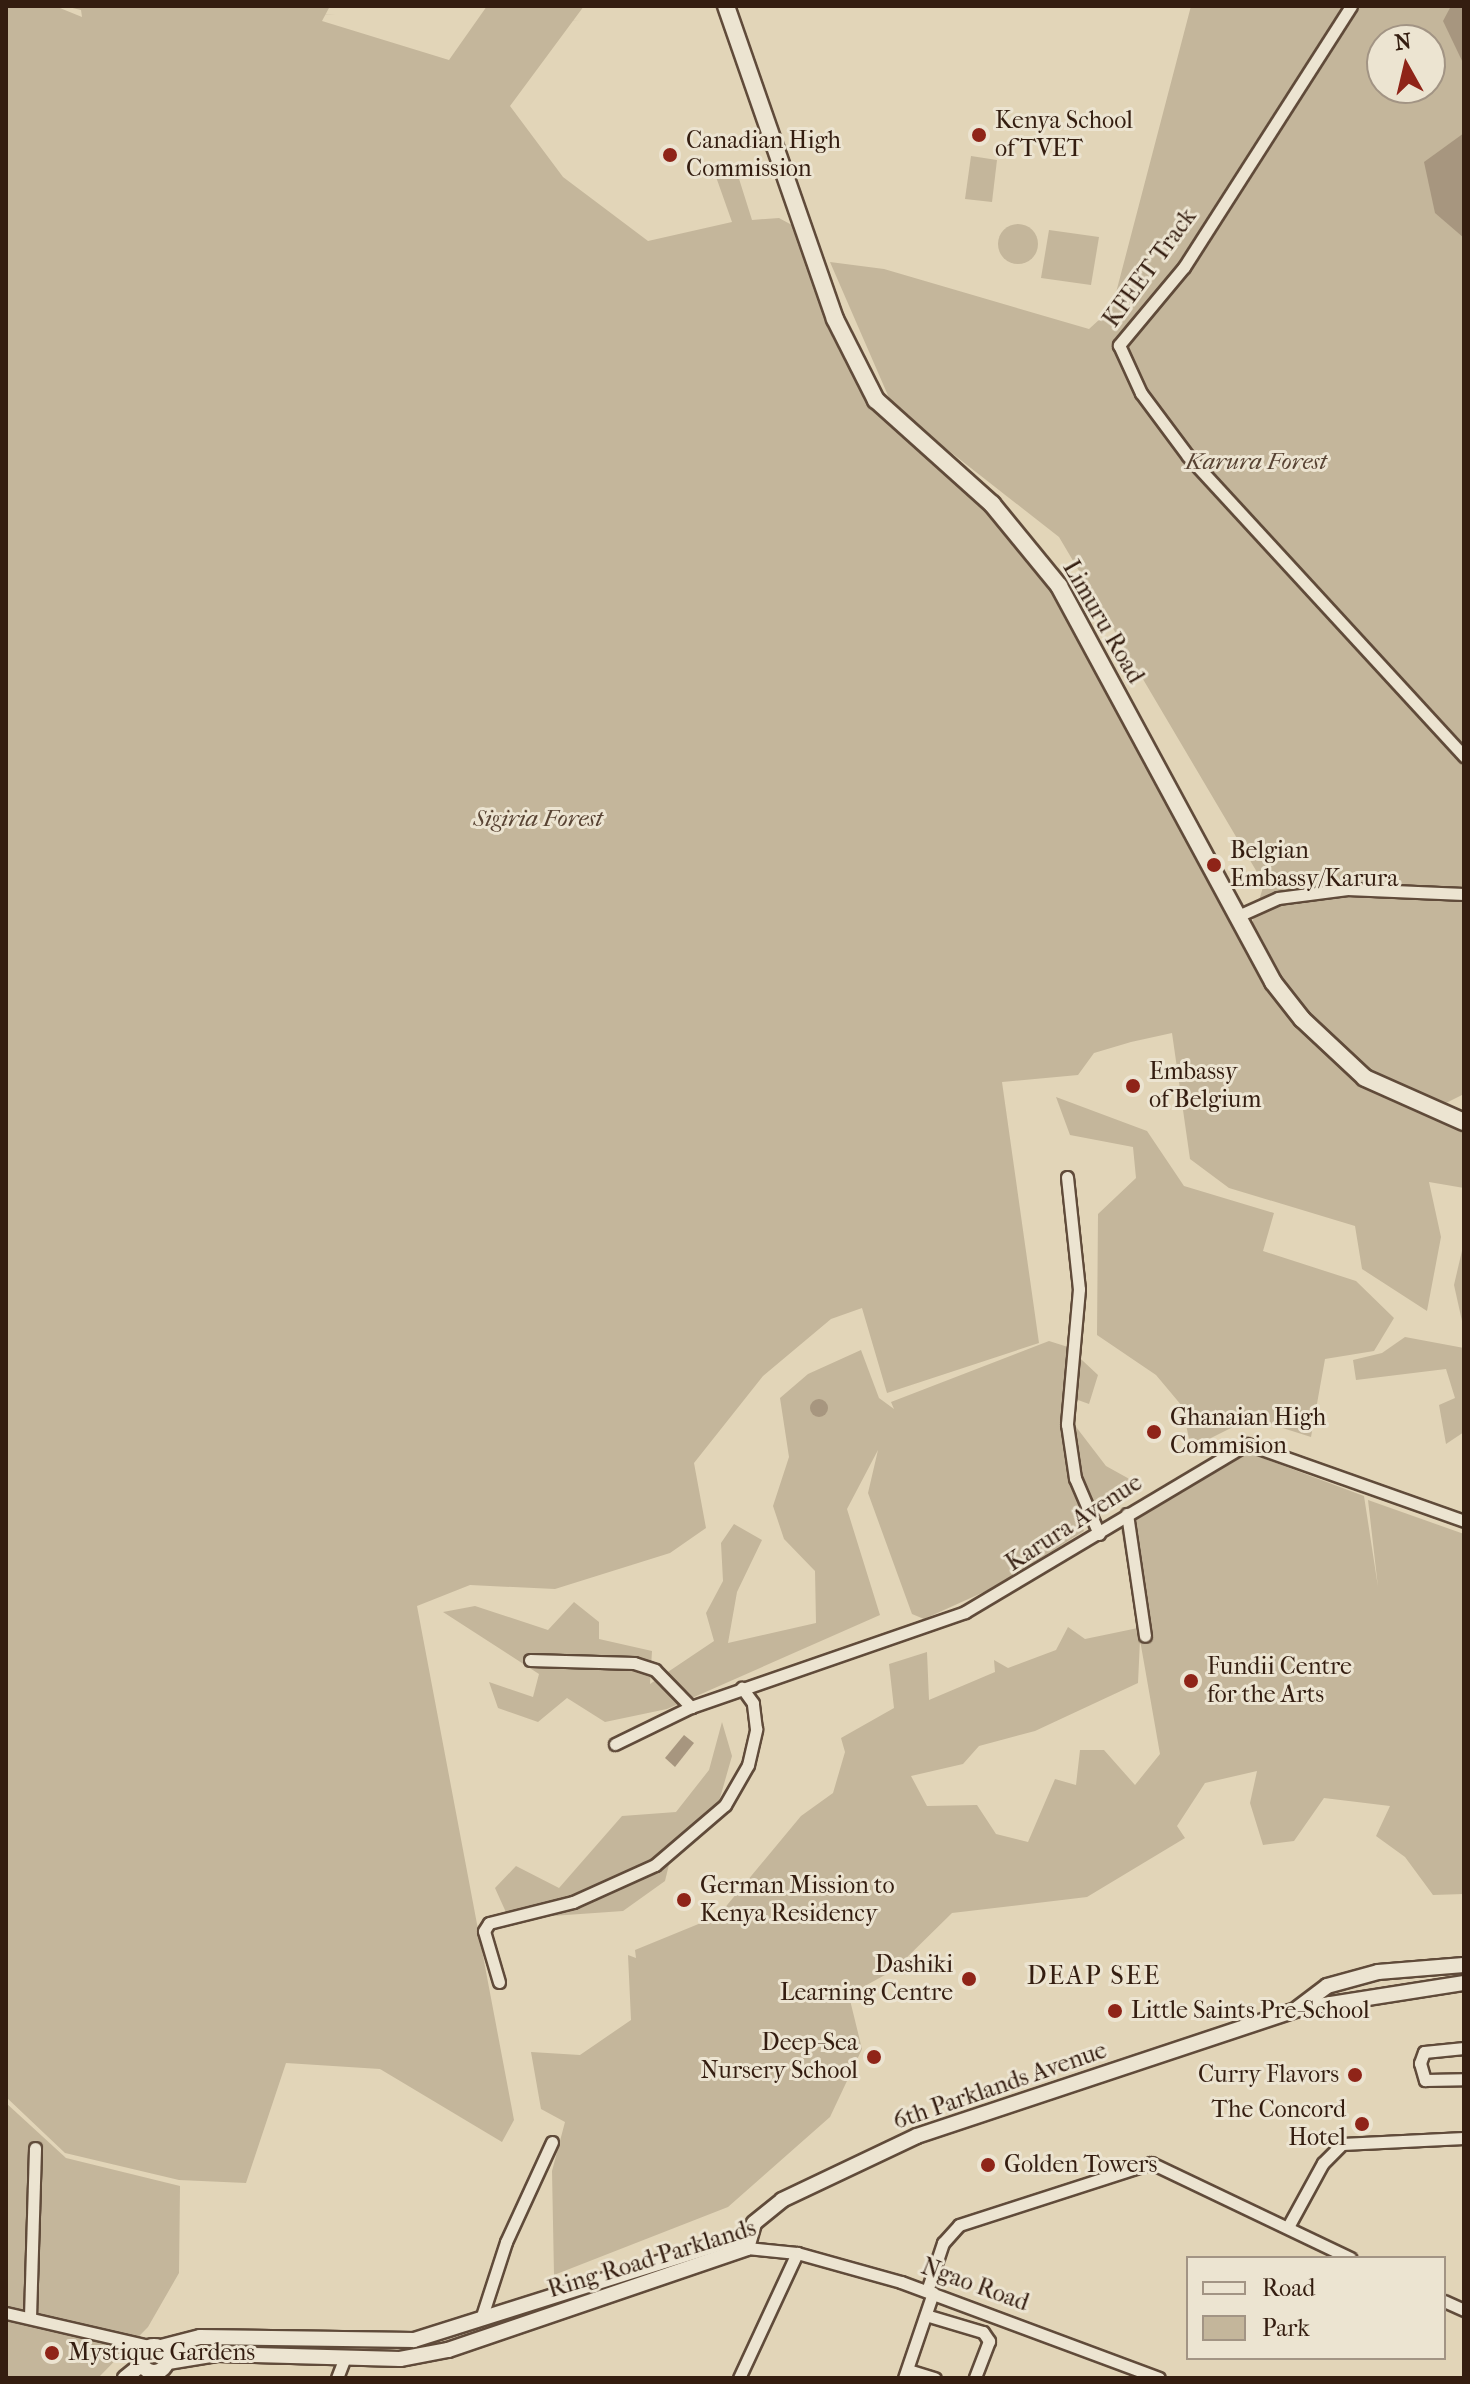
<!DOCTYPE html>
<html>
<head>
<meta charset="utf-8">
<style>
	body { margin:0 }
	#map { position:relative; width:1470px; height:2384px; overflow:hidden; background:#e2d5b8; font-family:"IM FELL French Canon",serif }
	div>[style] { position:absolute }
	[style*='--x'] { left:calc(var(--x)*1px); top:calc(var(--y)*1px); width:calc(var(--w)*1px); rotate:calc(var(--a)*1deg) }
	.green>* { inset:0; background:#c4b69b }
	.round { border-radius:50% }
	.water>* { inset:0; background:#a7967f }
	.roads { filter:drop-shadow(2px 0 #604b3a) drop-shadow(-2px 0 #604b3a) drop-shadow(0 2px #604b3a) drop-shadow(0 -2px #604b3a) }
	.minor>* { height:11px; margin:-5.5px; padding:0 5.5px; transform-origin:5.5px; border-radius:5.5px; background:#ece4d1 }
	.tertiary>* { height:14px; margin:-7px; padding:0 7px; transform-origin:7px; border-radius:7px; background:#ece4d1 }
	.tertiary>.ring { margin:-7px; padding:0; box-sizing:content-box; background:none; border:14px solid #ece4d1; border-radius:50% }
	.secondary>* { height:16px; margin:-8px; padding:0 8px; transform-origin:8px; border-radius:8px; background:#ece4d1 }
	.dots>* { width:22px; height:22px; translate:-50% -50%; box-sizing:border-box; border:4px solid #ece4d1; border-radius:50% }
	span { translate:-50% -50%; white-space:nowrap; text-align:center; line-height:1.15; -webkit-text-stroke:6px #ece4d1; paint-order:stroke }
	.poi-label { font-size:24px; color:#341d10 }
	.left { translate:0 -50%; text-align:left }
	.right { translate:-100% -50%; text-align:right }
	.street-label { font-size:24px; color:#341d10 }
	.park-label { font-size:24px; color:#584333; font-style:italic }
	.neighbourhood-label { font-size:26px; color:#341d10; letter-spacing:2px }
	.frame { position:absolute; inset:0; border:8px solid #341d10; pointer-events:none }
	.legend { position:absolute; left:1186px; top:2256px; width:260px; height:104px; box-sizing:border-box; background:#ece4d1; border:2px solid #a29484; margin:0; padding:10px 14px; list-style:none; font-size:24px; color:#341d10 }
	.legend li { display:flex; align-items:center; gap:16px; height:40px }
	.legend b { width:40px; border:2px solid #a29484 }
	.north { position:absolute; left:1366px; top:24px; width:80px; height:80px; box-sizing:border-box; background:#ece4d1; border:2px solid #a29484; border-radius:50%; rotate:352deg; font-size:22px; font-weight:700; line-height:32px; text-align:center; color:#341d10 }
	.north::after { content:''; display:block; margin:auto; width:28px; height:36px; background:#8f2418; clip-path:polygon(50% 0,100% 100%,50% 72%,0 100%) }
</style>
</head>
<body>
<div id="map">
	<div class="green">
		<i style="clip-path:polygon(evenodd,6px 6px,55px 6px,82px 17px,81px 10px,64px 6px,330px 6px,322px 21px,449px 60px,487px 6px,584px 6px,510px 106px,563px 177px,648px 241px,732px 222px,715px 174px,735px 166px,752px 220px,779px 218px,812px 236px,881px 408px,1030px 546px,1288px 997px,1305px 1015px,1250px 930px,1264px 884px,1059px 537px,893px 407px,830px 262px,884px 269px,1089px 329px,1112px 308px,1191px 6px,1464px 6px,1464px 1094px,1434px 1109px,1464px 1119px,1464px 1188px,1429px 1182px,1441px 1237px,1427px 1311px,1362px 1269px,1355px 1226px,1229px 1188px,1190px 1159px,1172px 1033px,1131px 1042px,1094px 1053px,1078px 1075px,1002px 1082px,1039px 1343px,887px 1393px,862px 1308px,831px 1319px,763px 1376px,694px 1463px,706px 1528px,670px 1553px,555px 1589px,470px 1585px,417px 1606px,514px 2120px,502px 2142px,380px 2069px,286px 2063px,246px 2183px,179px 2180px,65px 2153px,6px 2097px,6px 6px,1382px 40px,1430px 40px,1430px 88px,1382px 88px,1382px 40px)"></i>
		<i style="clip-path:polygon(971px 156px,997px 160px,992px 202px,965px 199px)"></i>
		<i class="round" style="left:998px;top:224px;width:40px;height:40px"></i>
		<i style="clip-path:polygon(1049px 230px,1099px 237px,1091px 285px,1041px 278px)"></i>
		<i style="clip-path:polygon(1056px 1097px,1147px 1131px,1184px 1186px,1274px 1213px,1263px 1251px,1356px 1281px,1394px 1318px,1374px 1351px,1325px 1359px,1311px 1437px,1251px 1418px,1191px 1448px,1182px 1406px,1156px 1375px,1097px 1335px,1098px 1214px,1136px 1178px,1133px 1147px,1070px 1135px)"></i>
		<i style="clip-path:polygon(1464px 1242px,1464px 1330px,1454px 1285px)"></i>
		<i style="clip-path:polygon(1405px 1337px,1464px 1348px,1464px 1432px,1446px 1444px,1439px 1405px,1455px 1398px,1446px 1369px,1356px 1380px,1353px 1360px,1382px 1353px)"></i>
		<i style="clip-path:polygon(1049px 1341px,1068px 1347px,1098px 1375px,1089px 1404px,1078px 1400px,1070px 1419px,1106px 1466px,1133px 1481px,1080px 1520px,1084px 1531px,995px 1587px,924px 1619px,912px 1614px,868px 1493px,878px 1450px,847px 1509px,880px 1615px,667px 1709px,605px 1722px,567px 1698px,538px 1722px,498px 1708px,489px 1682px,533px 1697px,539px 1674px,443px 1612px,475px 1606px,548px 1630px,574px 1602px,599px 1622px,599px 1639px,652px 1651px,650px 1684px,714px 1641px,706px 1613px,723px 1581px,721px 1543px,734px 1524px,762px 1540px,737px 1592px,728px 1643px,816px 1623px,815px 1571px,784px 1539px,773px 1506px,789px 1457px,780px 1398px,808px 1374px,861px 1350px,879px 1398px,894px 1409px,891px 1402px)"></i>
		<i style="clip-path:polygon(evenodd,1249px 1453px,1364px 1496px,1378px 1587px,1368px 1500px,1464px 1534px,1464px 1894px,1433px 1895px,1405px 1857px,1376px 1836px,1390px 1806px,1324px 1798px,1294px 1841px,1263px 1845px,1250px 1803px,1257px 1771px,1205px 1783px,1177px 1826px,1185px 1838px,1087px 1897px,952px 1913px,894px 1970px,863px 1987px,850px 2000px,862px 2049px,830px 2117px,728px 2207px,554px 2275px,552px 2171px,565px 2122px,541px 2109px,531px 2052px,580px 2055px,631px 2020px,628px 1955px,636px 1958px,635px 1950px,718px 1916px,801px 1816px,833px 1793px,845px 1752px,841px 1738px,894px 1708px,889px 1664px,927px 1652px,929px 1700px,995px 1672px,994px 1660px,1008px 1668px,1056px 1650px,1068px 1627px,1085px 1639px,1138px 1628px,1120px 1523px,1249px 1453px,1140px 1640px,1160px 1754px,1135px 1785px,1104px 1750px,1080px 1750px,1076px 1785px,1055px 1779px,1028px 1842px,996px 1834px,977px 1805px,927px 1806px,911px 1776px,963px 1764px,979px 1746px,1035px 1731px,1138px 1683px,1140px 1640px)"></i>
		<i style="clip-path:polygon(722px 1722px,732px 1756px,718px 1805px,674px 1844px,665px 1881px,623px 1911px,509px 1919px,495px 1888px,516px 1866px,559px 1888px,622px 1816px,676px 1812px,709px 1770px)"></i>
		<i style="clip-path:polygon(6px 2103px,66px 2158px,180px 2186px,179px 2273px,148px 2327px,98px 2378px,6px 2378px)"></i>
	</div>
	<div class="water">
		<i style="clip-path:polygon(1451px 6px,1464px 6px,1464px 65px,1443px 21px)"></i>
		<i style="clip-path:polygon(1464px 133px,1464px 238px,1435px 213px,1424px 162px)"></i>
		<i class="round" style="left:810px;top:1399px;width:18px;height:18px"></i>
		<i style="clip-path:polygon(684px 1735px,694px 1743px,675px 1767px,665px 1758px)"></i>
	</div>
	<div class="roads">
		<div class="minor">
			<i style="--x:1351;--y:6;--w:310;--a:122.6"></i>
			<i style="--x:1184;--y:267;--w:102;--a:129.8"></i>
			<i style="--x:1119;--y:345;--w:53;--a:65.4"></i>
			<i style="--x:1141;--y:393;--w:79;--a:53.3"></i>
			<i style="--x:1188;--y:456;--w:408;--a:47.4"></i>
			<i style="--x:1238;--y:916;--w:44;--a:-24.2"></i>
			<i style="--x:1278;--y:898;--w:70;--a:-7.4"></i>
			<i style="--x:1347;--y:889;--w:117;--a:2.4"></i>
			<i style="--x:1067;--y:1177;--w:113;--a:83.9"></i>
			<i style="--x:1079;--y:1289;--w:136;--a:95.1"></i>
			<i style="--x:1067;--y:1424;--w:55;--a:81.6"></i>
			<i style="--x:1075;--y:1478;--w:61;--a:66.8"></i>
			<i style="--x:1127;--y:1514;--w:123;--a:81.6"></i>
			<i style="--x:530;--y:1660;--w:104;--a:1.7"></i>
			<i style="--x:634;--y:1663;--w:22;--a:18"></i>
			<i style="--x:655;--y:1670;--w:52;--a:45.8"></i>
			<i style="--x:691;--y:1707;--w:290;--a:-19.1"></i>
			<i style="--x:965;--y:1612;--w:328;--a:-30.8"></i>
			<i style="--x:1247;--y:1444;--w:230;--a:19.5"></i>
			<i style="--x:615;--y:1744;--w:85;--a:-26"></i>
			<i style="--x:499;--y:1982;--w:53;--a:-106.4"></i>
			<i style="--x:484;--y:1931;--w:9;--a:-58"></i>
			<i style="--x:489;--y:1923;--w:87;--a:-14"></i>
			<i style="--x:573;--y:1902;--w:90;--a:-24.3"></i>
			<i style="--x:655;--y:1865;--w:92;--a:-40.6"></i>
			<i style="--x:725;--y:1805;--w:46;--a:-60.1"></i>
			<i style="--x:748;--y:1765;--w:37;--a:-77"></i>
			<i style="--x:756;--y:1729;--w:26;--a:-97"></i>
			<i style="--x:753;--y:1703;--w:19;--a:-126"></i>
			<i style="--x:1464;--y:2048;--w:40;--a:174.3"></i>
			<i style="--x:1424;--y:2052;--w:12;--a:110"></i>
			<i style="--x:1420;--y:2063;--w:18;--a:74"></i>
			<i style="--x:1425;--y:2080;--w:39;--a:-1"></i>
			<i style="--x:1289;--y:2225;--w:71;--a:-61.3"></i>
			<i style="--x:1323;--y:2163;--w:27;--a:-45"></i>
			<i style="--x:1342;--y:2144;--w:122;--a:-2.8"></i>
			<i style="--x:747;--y:2248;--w:50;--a:5.7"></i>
			<i style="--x:797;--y:2253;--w:108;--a:15.6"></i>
			<i style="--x:901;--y:2282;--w:275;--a:20.4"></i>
			<i style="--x:927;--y:2291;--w:51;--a:-71.6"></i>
			<i style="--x:943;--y:2243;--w:24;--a:-48"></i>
			<i style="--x:959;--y:2225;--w:202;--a:-17.9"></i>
			<i style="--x:1151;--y:2163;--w:221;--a:25.5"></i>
			<i style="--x:1444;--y:2301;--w:22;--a:24"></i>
			<i style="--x:6;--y:2313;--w:147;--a:13"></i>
			<i style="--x:929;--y:2316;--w:56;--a:16.5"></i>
			<i style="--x:983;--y:2332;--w:11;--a:56"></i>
			<i style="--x:989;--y:2341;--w:40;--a:111"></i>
			<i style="--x:30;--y:2317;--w:169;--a:-88.3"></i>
			<i style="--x:481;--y:2319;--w:81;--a:-72"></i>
			<i style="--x:506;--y:2242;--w:110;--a:-65.3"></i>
			<i style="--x:122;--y:2342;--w:26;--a:43"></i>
			<i style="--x:908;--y:2370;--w:28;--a:17"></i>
			<i style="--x:337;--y:2378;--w:22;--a:-69"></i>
			<i style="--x:739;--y:2378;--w:138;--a:-65.1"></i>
			<i style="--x:904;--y:2378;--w:90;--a:-71.2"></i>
		</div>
		<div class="tertiary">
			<i style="--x:1298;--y:2008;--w:36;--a:-37"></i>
			<i style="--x:1327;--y:1986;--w:53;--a:-15.4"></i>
			<i style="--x:1378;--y:1972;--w:86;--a:-4.7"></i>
			<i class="ring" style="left:141px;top:2346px;width:12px;height:12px"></i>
			<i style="--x:161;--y:2347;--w:40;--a:-14.4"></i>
			<i style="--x:200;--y:2337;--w:214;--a:0.8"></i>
			<i style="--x:414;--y:2340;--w:349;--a:-17.5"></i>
			<i style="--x:168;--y:2362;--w:51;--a:-9.1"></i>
			<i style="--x:218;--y:2354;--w:182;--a:1.6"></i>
			<i style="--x:400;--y:2359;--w:49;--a:-10.6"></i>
			<i style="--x:448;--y:2350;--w:316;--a:-18.8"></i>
			<i style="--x:747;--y:2248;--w:26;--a:-74"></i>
			<i style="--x:754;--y:2223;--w:36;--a:-39"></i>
			<i style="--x:782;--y:2200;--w:149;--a:-25.4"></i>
			<i style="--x:917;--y:2136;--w:402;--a:-18.4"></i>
			<i style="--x:1298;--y:2009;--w:168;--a:-8.9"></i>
			<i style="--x:125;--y:2378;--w:22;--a:-39"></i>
		</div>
		<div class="secondary">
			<i style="--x:726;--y:6;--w:331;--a:70.8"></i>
			<i style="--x:835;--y:319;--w:91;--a:63.2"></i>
			<i style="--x:876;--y:400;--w:156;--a:41.9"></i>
			<i style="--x:992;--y:504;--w:106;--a:50.7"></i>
			<i style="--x:1059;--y:586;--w:450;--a:61.6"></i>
			<i style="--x:1273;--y:982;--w:47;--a:51.9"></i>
			<i style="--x:1302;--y:1019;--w:86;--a:43.1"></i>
			<i style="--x:1365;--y:1078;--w:108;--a:24"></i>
		</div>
	</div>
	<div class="dots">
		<i style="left:979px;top:135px;background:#8f2418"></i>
		<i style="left:670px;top:155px;background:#8f2418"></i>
		<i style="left:1214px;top:865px;background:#8f2418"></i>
		<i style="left:1133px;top:1086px;background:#8f2418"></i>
		<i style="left:1154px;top:1432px;background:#8f2418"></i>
		<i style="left:1191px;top:1681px;background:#8f2418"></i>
		<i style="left:684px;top:1900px;background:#8f2418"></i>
		<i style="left:969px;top:1979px;background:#8f2418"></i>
		<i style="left:1115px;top:2011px;background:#8f2418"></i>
		<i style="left:874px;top:2057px;background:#8f2418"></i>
		<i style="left:1355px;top:2075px;background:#8f2418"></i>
		<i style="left:1362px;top:2124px;background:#8f2418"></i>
		<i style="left:988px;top:2165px;background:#8f2418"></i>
		<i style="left:52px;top:2353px;background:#8f2418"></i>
	</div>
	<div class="poi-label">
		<span class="left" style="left:995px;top:135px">Kenya School<br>of TVET</span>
		<span class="left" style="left:686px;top:155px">Canadian High<br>Commission</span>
		<span class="left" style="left:1230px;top:865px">Belgian<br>Embassy/Karura</span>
		<span class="left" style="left:1149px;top:1086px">Embassy<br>of Belgium</span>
		<span class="left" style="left:1170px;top:1432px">Ghanaian High<br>Commision</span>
		<span class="left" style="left:1207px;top:1681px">Fundii Centre<br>for the Arts</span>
		<span class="left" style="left:700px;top:1900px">German Mission to<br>Kenya Residency</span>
		<span class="right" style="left:953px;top:1979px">Dashiki<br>Learning Centre</span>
		<span class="left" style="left:1131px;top:2011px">Little Saints Pre-School</span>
		<span class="right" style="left:858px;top:2057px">Deep-Sea<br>Nursery School</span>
		<span class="right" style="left:1339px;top:2075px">Curry Flavors</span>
		<span class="right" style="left:1346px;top:2124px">The Concord<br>Hotel</span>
		<span class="left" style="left:1004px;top:2165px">Golden Towers</span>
		<span class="left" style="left:68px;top:2353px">Mystique Gardens</span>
	</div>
	<div class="street-label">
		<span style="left:1150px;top:268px;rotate:-54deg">KFEET Track</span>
		<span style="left:1103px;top:622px;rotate:60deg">Limuru Road</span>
		<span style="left:1074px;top:1523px;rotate:-33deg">Karura Avenue</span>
		<span style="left:1000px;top:2086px;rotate:-19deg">6th Parklands Avenue</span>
		<span style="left:652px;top:2259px;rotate:-17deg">Ring Road Parklands</span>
		<span style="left:975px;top:2285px;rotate:20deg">Ngao Road</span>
	</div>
	<div class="park-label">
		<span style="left:1256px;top:462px">Karura Forest</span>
		<span style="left:538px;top:819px">Sigiria Forest</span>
	</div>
	<div class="neighbourhood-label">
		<span style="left:1094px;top:1976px">DEAP SEE</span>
	</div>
	<div class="frame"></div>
	<ul class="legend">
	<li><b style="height:10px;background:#ece4d1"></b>Road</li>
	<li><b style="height:22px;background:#c4b69b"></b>Park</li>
	</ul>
	<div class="north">N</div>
</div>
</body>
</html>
